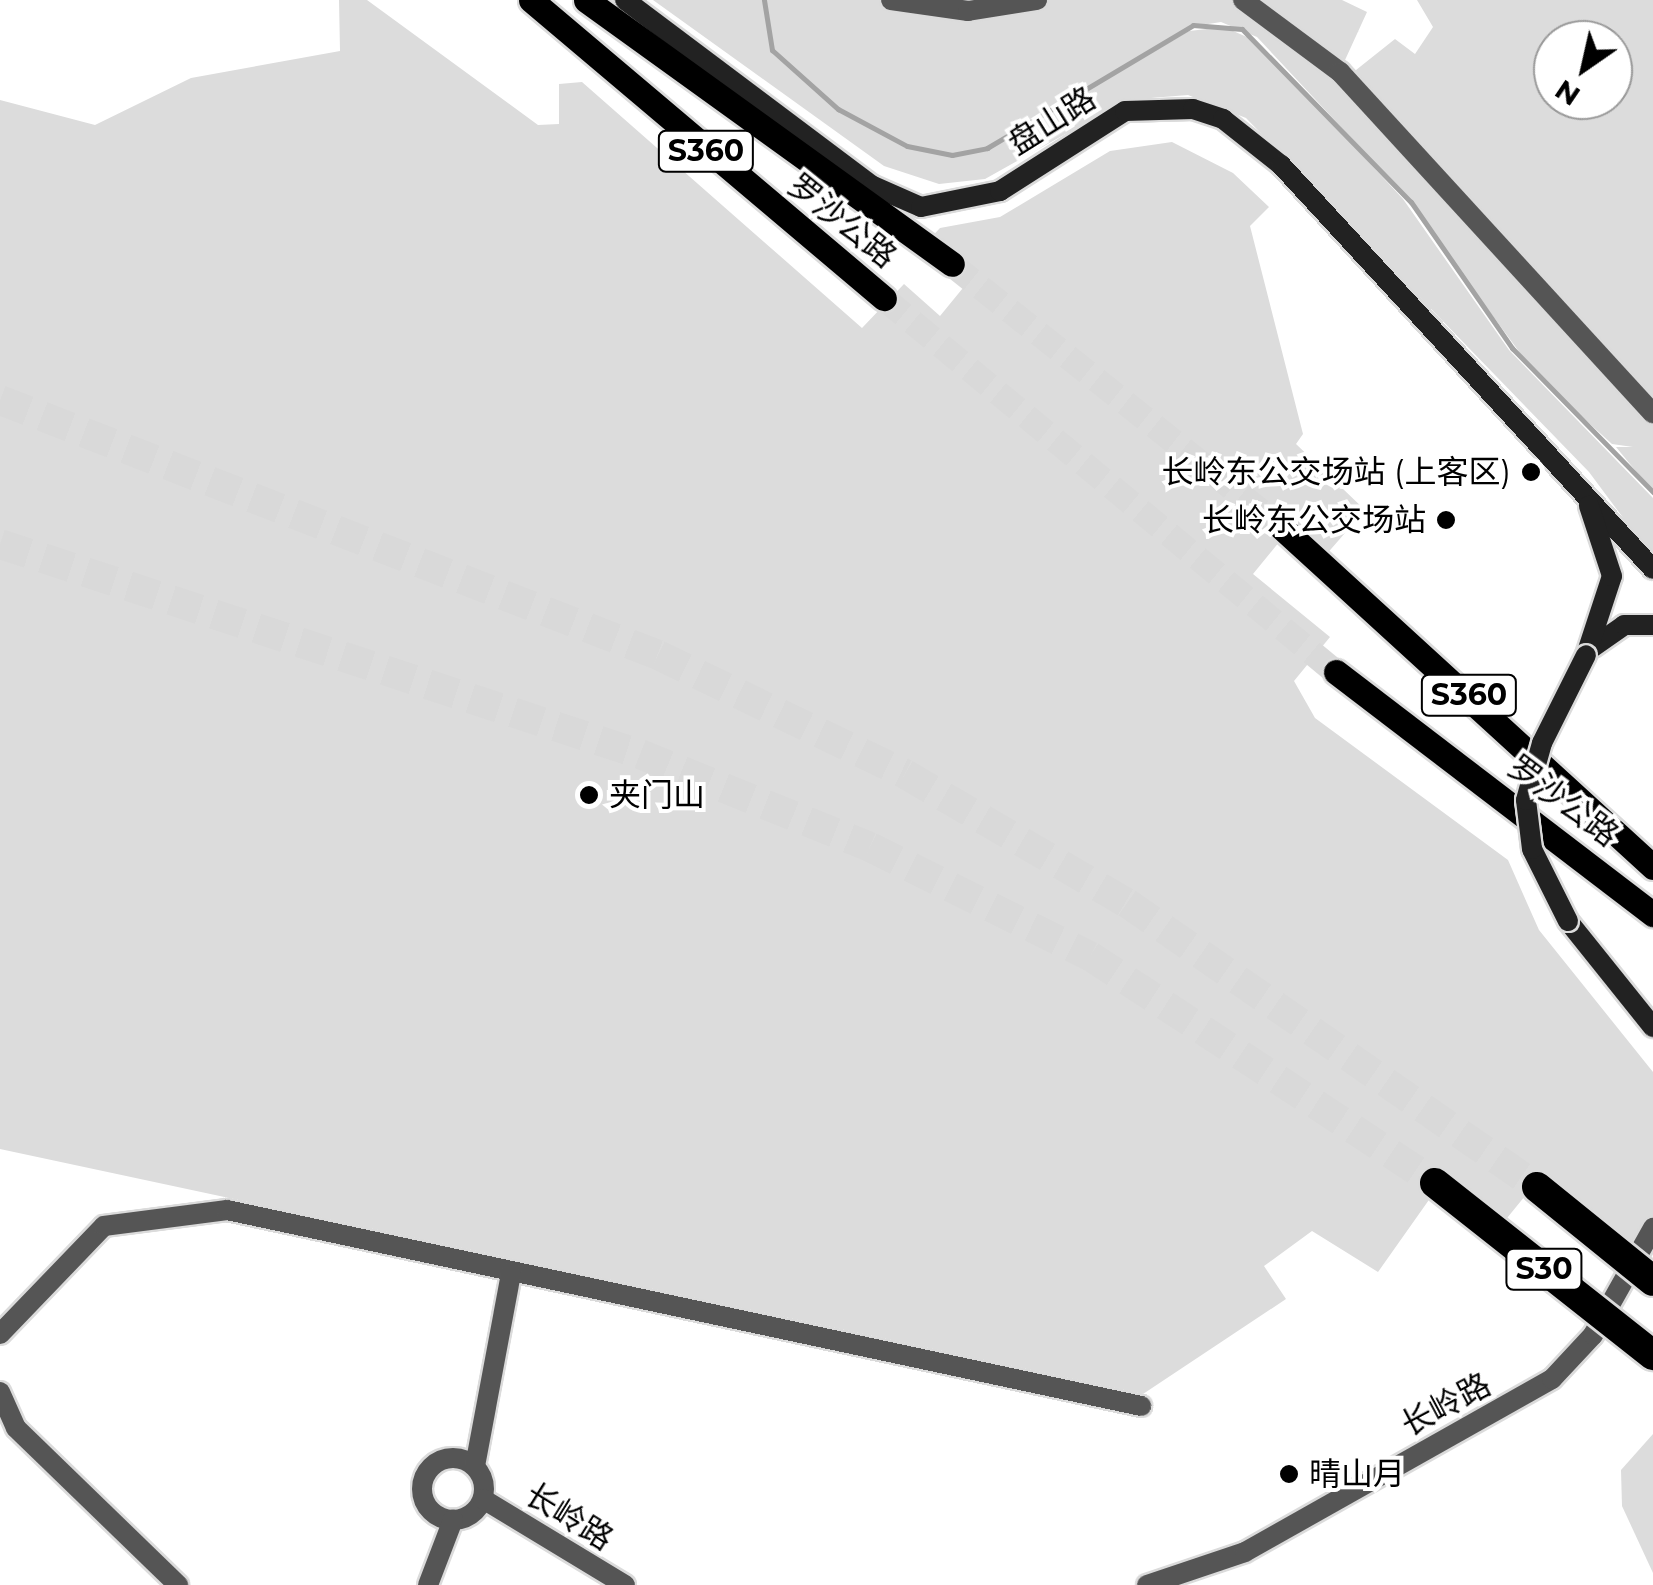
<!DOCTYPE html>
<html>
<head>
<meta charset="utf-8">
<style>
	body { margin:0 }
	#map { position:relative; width:1653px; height:1585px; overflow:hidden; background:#fff; font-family:Montserrat,"Noto Sans SC",sans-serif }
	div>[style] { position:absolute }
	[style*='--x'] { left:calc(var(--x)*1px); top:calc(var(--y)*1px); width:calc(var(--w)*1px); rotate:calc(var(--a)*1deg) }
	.green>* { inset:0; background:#dcdcdc }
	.stream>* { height:5px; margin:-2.5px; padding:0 2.5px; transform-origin:2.5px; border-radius:2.5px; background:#a3a3a3 }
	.primary-tunnel>* { height:25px; margin-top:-12.5px; transform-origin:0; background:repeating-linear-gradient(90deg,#d9d9d9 0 25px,transparent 0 37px) }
	.motorway-tunnel>* { height:30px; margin-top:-15px; transform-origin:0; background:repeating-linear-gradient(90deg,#d9d9d9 0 30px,transparent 0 45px) }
	.roads { filter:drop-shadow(2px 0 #dbdbdb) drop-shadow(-2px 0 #dbdbdb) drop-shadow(0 2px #dbdbdb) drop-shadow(0 -2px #dbdbdb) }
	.minor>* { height:20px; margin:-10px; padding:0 10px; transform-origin:10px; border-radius:10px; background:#555 }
	.minor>.ring { margin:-10px; padding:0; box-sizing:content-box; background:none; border:20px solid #555; border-radius:50% }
	.secondary>* { height:20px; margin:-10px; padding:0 10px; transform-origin:10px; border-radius:10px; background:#222 }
	.primary>* { height:25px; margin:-12.5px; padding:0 12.5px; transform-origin:12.5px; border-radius:12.5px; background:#000 }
	.bridges { filter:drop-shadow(2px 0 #dbdbdb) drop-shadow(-2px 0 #dbdbdb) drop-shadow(0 2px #dbdbdb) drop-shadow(0 -2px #dbdbdb) }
	.secondary-bridge>* { height:20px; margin:-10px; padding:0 10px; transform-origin:10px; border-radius:10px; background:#222 }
	.motorway-bridge>* { height:30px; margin:-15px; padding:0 15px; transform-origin:15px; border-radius:15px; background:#000 }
	.dots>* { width:28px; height:28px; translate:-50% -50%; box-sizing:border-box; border:5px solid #fff; border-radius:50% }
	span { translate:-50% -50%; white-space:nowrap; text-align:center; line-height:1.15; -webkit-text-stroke:8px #fff; paint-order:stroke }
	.shield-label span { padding:2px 8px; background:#fff; border:2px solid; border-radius:8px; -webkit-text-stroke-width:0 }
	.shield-label { font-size:30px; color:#000; font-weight:700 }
	.street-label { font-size:32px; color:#000 }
	.poi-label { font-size:32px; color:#000 }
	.right { translate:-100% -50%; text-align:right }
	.left { translate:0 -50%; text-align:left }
	.north { position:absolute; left:1533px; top:20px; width:100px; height:100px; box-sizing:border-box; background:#fff; border:2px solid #999; border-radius:50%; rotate:214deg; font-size:28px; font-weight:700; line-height:40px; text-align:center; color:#000 }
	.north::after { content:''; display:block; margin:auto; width:35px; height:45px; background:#000; clip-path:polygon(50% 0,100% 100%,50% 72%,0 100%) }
</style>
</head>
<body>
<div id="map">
	<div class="green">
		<i style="clip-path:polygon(339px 0,367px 0,538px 125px,559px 124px,559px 84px,582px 82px,862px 328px,904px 284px,940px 316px,967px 283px,923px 246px,940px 228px,1000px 217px,1110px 151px,1172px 142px,1233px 173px,1269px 207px,1250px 226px,1303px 434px,1296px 444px,1365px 510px,1318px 564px,1284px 536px,1253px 574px,1330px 637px,1294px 681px,1315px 718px,1508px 860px,1539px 930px,1653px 1072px,1653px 1227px,1631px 1250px,1542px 1175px,1503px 1223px,1443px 1180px,1378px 1272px,1312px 1231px,1264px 1266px,1286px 1299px,1143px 1394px,0 1149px,0 100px,95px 125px,191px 78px,340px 51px)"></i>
		<i style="clip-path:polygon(evenodd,653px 0,1342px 0,1367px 12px,1340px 71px,1346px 78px,1395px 39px,1415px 54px,1433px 27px,1417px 0,1653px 0,1653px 492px,1616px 447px,1633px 447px,1612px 444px,1537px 376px,1400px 190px,1257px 37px,1221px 22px,1189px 27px,1008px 137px,1189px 31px,1224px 27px,1256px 41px,1403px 199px,1509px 350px,1653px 498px,1653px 558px,1589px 472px,1246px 118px,1188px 95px,1126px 100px,985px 179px,939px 184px,884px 166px,653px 0,1553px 40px,1613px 40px,1613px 100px,1553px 100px,1553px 40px)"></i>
		<i style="clip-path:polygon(1653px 1434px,1653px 1573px,1622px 1506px,1621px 1470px)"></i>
	</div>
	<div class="stream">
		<i style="--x:764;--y:0;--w:51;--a:80.9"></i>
		<i style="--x:772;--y:50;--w:89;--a:41.8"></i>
		<i style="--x:838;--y:109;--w:78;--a:28.2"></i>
		<i style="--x:907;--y:146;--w:46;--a:11.3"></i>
		<i style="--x:952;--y:155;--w:36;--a:-11"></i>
		<i style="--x:987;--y:148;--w:240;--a:-30.8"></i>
		<i style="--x:1193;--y:25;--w:49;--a:4.7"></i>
		<i style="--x:1242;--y:29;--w:242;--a:45.7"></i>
		<i style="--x:1411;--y:202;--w:178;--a:55.3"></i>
		<i style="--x:1512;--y:348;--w:202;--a:45.6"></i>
	</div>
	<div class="primary-tunnel">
		<i style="--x:952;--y:264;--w:421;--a:38.6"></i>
		<i style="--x:884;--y:298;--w:587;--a:39.61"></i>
	</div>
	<div class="motorway-tunnel">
		<i style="--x:0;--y:400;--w:706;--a:21.18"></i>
		<i style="--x:658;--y:655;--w:274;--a:25.7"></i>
		<i style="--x:905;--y:774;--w:257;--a:30.2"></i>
		<i style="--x:1127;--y:903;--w:499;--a:34.7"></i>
		<i style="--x:0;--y:544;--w:674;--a:18.17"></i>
		<i style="--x:640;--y:754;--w:248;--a:22"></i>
		<i style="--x:870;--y:847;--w:246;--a:26.4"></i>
		<i style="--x:1090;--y:956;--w:413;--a:33.3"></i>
	</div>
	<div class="roads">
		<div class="minor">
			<i style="--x:891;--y:0;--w:78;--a:8.1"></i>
			<i style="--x:968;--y:11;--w:70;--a:-9.1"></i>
			<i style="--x:1243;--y:0;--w:121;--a:36.6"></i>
			<i style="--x:1340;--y:72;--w:463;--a:47.5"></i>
			<i style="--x:0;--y:1334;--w:150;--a:-46.1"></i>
			<i style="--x:104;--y:1226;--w:124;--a:-7.4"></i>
			<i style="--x:227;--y:1210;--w:935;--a:12.1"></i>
			<i style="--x:0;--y:1392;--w:39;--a:66"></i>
			<i style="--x:16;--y:1428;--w:226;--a:44.1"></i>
			<i class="ring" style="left:422px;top:1458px;width:42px;height:42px"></i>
			<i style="--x:475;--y:1466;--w:196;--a:-79.4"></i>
			<i style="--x:483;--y:1499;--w:166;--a:31.2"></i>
			<i style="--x:428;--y:1585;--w:70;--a:-69"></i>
			<i style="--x:1147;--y:1585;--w:103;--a:-18.6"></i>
			<i style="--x:1245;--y:1552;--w:352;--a:-29.4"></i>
			<i style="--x:1552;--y:1379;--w:60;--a:-47"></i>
			<i style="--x:1593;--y:1335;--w:123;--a:-60.7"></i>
		</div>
		<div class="secondary">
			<i style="--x:625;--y:0;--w:310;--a:36.9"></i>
			<i style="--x:873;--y:186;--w:52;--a:23.6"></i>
			<i style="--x:921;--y:207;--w:81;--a:-11.4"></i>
			<i style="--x:1000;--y:191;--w:148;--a:-32.6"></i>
			<i style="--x:1125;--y:111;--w:68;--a:-1.7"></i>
			<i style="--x:1193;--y:109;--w:32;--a:18"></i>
			<i style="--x:1223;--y:119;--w:74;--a:38.4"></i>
			<i style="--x:1281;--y:165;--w:549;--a:47.36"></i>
			<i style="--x:1593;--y:647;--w:38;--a:-35"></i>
			<i style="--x:1624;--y:625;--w:29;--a:0"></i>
			<i style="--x:1586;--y:655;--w:83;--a:-71.8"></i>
			<i style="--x:1612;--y:576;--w:74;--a:-108.2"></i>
			<i style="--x:1568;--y:921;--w:136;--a:51.3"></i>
		</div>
		<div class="primary">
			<i style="--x:531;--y:0;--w:462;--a:40.2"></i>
			<i style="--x:586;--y:0;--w:451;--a:35.8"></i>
			<i style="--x:1281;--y:527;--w:504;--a:42.43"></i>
			<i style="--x:1336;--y:672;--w:399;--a:37.4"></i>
		</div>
	</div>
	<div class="bridges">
		<div class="secondary-bridge">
			<i style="--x:1568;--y:921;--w:80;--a:-116.6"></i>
			<i style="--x:1532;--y:849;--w:49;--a:-97"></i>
			<i style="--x:1526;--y:800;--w:59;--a:-74.3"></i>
			<i style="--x:1542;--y:743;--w:98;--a:-63.4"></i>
		</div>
		<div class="motorway-bridge">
			<i style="--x:1435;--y:1183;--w:278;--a:38.3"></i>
			<i style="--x:1537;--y:1187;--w:149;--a:39"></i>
		</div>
	</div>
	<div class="dots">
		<i style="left:1531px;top:472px;background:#000"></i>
		<i style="left:1446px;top:520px;background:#000"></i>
		<i style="left:589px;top:795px;background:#000"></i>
		<i style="left:1289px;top:1474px;background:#000"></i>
	</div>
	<div class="shield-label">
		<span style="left:706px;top:151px">S360</span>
		<span style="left:1469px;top:695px">S360</span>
		<span style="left:1544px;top:1269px">S30</span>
	</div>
	<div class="street-label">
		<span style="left:1052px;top:121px;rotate:-32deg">盘山路</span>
		<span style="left:842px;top:221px;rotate:39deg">罗沙公路</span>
		<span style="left:1563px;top:801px;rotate:37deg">罗沙公路</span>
		<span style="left:1446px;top:1405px;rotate:-28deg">长岭路</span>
		<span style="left:569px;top:1517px;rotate:32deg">长岭路</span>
	</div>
	<div class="poi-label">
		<span class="right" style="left:1511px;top:472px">长岭东公交场站 (上客区)</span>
		<span class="right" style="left:1426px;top:520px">长岭东公交场站</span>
		<span class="left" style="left:609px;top:795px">夹门山</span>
		<span class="left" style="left:1309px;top:1474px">晴山月</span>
	</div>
	<div class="north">N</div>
</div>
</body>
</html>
